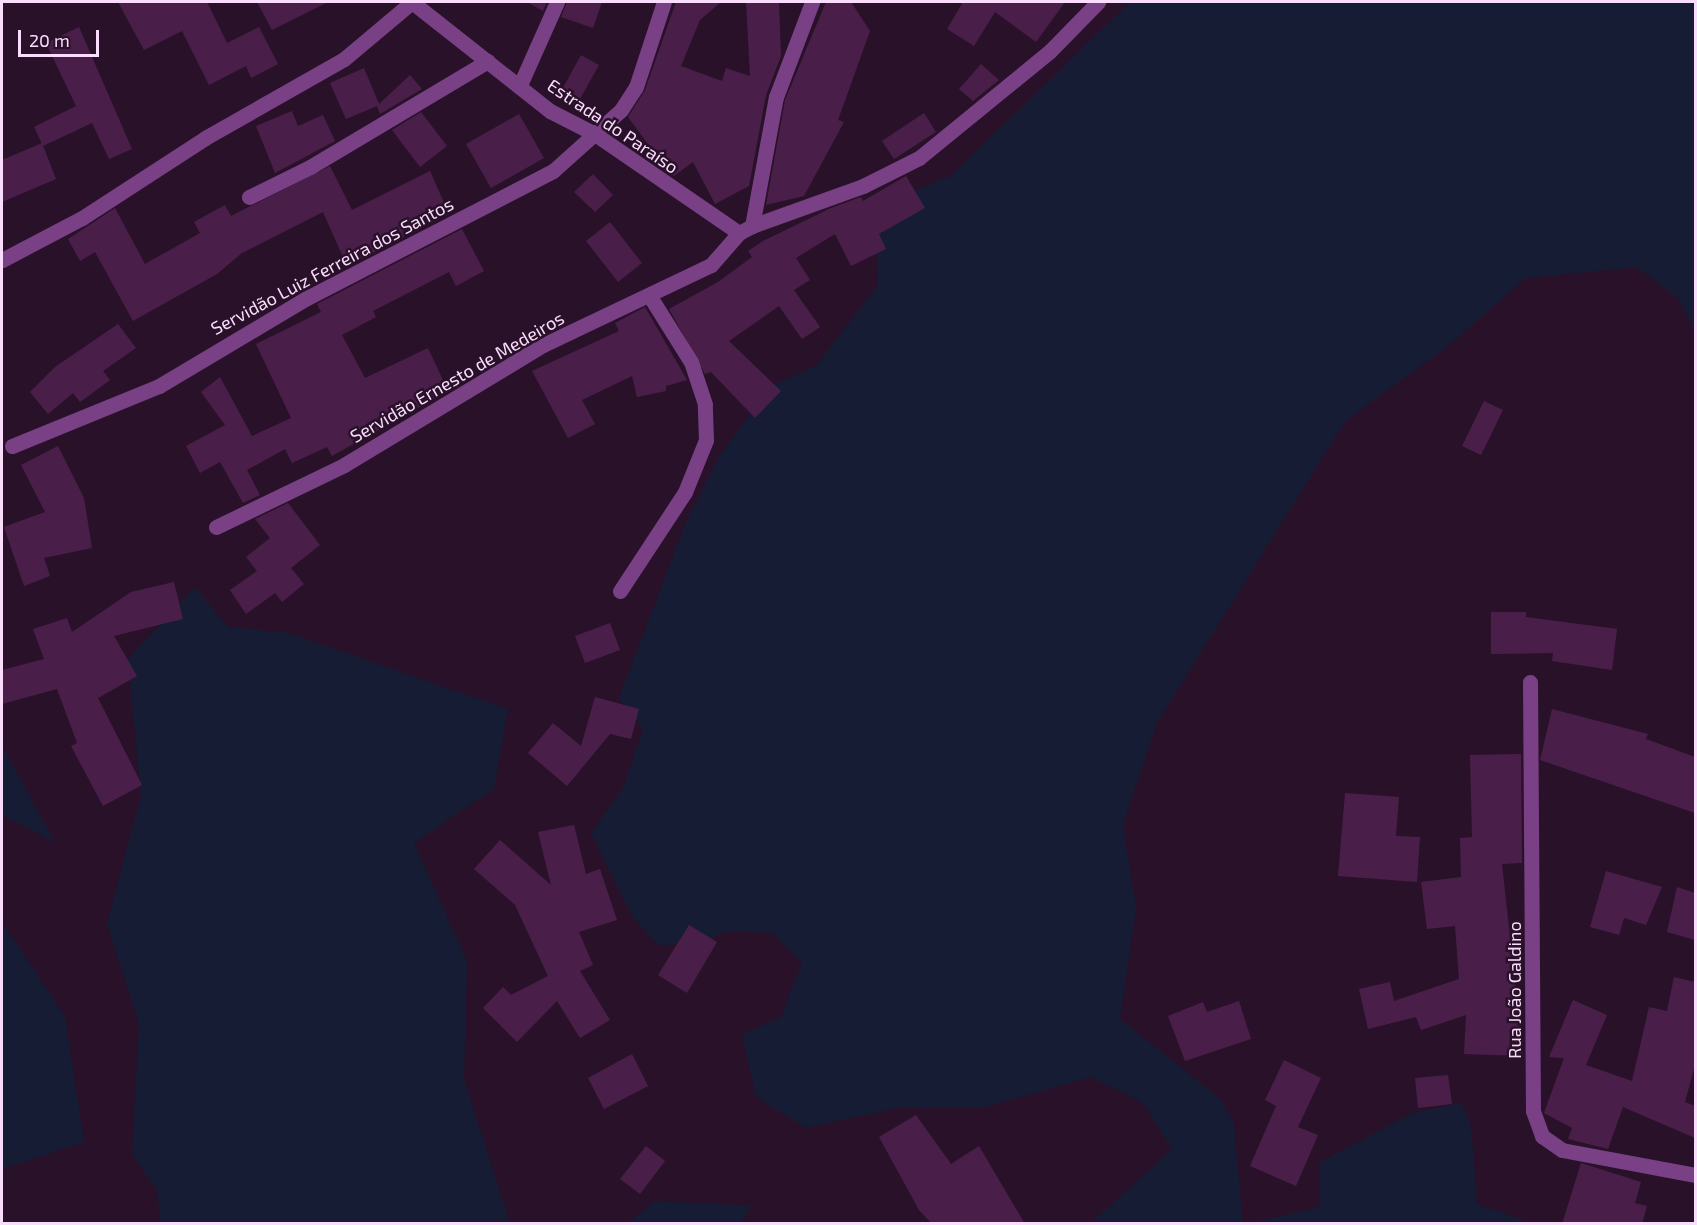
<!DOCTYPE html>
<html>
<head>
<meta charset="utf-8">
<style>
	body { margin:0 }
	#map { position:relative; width:1697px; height:1225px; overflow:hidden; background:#291229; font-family:"Exo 2",sans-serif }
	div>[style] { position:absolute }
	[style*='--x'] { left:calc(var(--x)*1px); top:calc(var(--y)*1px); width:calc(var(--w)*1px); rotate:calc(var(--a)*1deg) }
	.green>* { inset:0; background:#151c33 }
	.building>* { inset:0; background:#491f49 }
	.minor>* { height:15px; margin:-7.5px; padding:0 7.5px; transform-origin:7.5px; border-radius:7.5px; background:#7a4085 }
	span { translate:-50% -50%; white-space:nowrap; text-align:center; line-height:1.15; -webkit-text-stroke:5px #291229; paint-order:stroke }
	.street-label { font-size:18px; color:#fadcfd }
	.frame { position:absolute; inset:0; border:3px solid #fadcfd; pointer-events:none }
	.scale { position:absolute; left:18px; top:30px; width:81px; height:27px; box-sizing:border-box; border:3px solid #fadcfd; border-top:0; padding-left:8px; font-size:18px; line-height:21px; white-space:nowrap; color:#fadcfd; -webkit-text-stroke:4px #291229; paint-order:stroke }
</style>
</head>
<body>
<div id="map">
	<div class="green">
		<i style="clip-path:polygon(1130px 2px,1695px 2px,1695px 333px,1679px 299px,1637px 267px,1526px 278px,1447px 347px,1345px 421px,1157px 723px,1123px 824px,1136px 908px,1120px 1019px,1220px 1099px,1234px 1124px,1243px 1223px,1091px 1223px,1172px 1149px,1142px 1102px,1091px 1077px,986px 1107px,897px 1108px,806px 1128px,756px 1097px,742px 1035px,781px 1017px,802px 963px,773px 933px,729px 931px,695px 944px,658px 945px,632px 916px,591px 833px,623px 788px,643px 729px,619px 698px,685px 525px,720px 455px,772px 385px,816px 366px,878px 285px,876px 207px,952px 175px)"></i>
		<i style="clip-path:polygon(195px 587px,228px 627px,288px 633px,508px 709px,494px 789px,414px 843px,467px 961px,464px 1079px,510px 1223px,161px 1223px,157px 1191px,132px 1154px,139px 1024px,107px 923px,141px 796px,128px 659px)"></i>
		<i style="clip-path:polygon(2px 745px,55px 842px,2px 815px)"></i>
		<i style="clip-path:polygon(2px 922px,65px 1017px,84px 1142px,2px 1169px)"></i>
		<i style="clip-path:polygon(1461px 1103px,1471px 1126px,1477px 1204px,1532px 1223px,1252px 1223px,1320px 1207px,1320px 1162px,1413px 1113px)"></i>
		<i style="clip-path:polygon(654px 1201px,751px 1206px,741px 1223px,629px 1223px)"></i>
	</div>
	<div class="building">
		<i style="clip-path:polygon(118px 2px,207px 2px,227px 43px,259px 27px,278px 64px,251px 78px,246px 66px,209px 85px,182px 31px,144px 50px)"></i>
		<i style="clip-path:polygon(257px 2px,328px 2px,272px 30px)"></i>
		<i style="clip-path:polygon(527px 2px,547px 2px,543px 11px)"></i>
		<i style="clip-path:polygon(567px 2px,602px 2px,593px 28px,561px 17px)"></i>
		<i style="clip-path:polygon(676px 2px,721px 2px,700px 20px,681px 66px,722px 81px,726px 68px,750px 76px,746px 2px,779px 2px,781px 56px,766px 95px,749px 186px,715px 204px,693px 162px,674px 176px,669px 173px,628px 117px,645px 90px)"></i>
		<i style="clip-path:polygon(826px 2px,851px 2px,870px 31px,838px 120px,844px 122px,804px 196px,766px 205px,785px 100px)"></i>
		<i style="clip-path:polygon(963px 2px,1065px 2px,1036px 42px,995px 12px,974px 46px,947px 29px)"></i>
		<i style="clip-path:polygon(79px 27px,132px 149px,109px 159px,92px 123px,43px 146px,34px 127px,76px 106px,46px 43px)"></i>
		<i style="clip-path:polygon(581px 55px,599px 65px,576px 106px,559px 95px)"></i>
		<i style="clip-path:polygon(981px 64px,999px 80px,973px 101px,959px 89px)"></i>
		<i style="clip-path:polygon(364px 68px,379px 104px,410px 75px,422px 89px,380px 114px,377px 106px,346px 119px,330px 83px)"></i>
		<i style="clip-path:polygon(292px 111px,298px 126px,323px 115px,335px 141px,275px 173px,256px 126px)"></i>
		<i style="clip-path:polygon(421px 112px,447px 146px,420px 167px,392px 130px)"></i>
		<i style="clip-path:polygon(924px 113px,936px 132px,894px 159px,882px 141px)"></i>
		<i style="clip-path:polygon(519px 114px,544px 158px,491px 188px,466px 144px)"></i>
		<i style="clip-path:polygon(42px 143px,56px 179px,2px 202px,2px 160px)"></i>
		<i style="clip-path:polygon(330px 166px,352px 210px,430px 171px,449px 214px,347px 266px,323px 212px,242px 253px,217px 274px,133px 321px,95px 252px,80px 261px,68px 239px,115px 208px,145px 264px,200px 233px,194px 222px,225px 205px,231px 216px)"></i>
		<i style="clip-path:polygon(593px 174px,613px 195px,595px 212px,574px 192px)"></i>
		<i style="clip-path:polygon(906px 176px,925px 208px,879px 234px,886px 249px,851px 266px,835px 234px,796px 258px,810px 280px,794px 290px,820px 327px,802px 339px,779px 306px,729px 341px,781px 391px,755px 418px,711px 372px,705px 374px,669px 309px,718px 282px,752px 257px,748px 251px,763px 241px,831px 208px,861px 197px,863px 201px)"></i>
		<i style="clip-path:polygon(610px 222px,642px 263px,618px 282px,586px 241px)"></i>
		<i style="clip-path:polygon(462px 229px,484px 271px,456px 286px,449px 272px,373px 311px,376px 317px,342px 335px,365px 378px,428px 348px,448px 391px,332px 456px,327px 447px,292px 463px,285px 449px,247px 470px,260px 495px,243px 503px,220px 462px,200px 473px,186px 446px,225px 425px,201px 392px,220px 377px,252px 436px,291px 418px,256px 344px,321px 312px,317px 304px)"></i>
		<i style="clip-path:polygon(645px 307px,687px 380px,666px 386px,666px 391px,637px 397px,632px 376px,582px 400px,595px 424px,568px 438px,532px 371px,619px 331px,615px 323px)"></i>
		<i style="clip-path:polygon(118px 324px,136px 348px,103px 371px,110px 380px,80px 402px,73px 393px,48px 414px,30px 392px,55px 367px)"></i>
		<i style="clip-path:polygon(1484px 401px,1503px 410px,1481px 455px,1462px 446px)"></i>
		<i style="clip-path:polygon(58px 446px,84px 498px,92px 548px,44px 558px,50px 576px,24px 586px,4px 527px,45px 512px,21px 465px)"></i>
		<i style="clip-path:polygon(288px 503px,320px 545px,291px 568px,304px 584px,282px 602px,275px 593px,246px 614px,230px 590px,257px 571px,246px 557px,270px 538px,255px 519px)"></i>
		<i style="clip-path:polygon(174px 582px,183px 619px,114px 636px,137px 676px,98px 698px,142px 785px,103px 806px,71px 746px,77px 743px,57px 689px,2px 704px,2px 670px,44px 659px,33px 629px,67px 618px,72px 632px,131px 592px)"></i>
		<i style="clip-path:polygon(1491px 612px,1526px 612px,1526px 617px,1617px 629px,1612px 670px,1552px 661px,1553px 653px,1491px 654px)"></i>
		<i style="clip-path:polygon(610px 623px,620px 650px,585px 663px,575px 636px)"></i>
		<i style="clip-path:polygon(595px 697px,639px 709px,631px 739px,610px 734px,567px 786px,528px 753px,553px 723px,581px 746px)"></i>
		<i style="clip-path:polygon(1552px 709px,1648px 734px,1646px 739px,1695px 757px,1695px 813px,1540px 760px)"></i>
		<i style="clip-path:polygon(1521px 754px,1522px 863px,1502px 864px,1523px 1056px,1464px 1054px,1466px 1015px,1421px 1030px,1416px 1017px,1368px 1029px,1359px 989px,1390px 982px,1394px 1001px,1459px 979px,1455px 926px,1427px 929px,1421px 882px,1461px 877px,1460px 838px,1472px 837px,1470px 755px)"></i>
		<i style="clip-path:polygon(1345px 793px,1399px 797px,1396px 836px,1420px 837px,1417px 882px,1338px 876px)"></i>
		<i style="clip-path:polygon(574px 825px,586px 874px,600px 869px,617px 920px,579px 932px,593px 965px,580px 971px,610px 1020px,580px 1038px,557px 1001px,517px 1042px,483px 1008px,503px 987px,511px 995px,548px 976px,515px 905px,474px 869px,500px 840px,551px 885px,538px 832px)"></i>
		<i style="clip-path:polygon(1606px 871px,1662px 887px,1646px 925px,1624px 918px,1619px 935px,1590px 927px)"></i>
		<i style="clip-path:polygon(1677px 887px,1695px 893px,1695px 940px,1667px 932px)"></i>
		<i style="clip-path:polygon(689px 925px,717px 942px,687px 993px,658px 975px)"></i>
		<i style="clip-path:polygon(1674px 977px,1695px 982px,1695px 1065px,1685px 1102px,1695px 1106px,1695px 1138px,1623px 1107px,1608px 1149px,1568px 1139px,1572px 1128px,1544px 1113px,1564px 1058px,1549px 1057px,1573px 1000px,1607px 1015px,1586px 1065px,1632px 1081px,1649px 1007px,1667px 1011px)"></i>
		<i style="clip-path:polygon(1239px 1001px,1251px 1039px,1185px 1061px,1168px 1016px,1203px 1002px,1207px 1012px)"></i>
		<i style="clip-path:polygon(632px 1054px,648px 1086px,604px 1109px,588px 1078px)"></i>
		<i style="clip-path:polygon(1284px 1060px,1321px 1078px,1298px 1127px,1318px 1135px,1296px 1186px,1250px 1166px,1276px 1106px,1265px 1100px)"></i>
		<i style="clip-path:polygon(1448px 1075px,1452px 1104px,1418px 1108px,1415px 1078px)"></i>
		<i style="clip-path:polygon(916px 1115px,951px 1164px,979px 1146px,1025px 1224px,932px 1224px,919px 1210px,879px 1137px)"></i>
		<i style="clip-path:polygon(646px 1146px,665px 1161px,640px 1194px,620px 1179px)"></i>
		<i style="clip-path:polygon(1581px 1163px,1641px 1182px,1635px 1203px,1647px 1206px,1642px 1224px,1562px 1224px)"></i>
	</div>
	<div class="minor">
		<i style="--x:412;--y:2;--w:176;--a:38.3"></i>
		<i style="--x:550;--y:111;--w:51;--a:27.1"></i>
		<i style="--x:595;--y:134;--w:175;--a:34.5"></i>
		<i style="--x:520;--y:85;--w:91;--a:-66"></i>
		<i style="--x:249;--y:197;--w:68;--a:-26.2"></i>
		<i style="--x:310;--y:167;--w:207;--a:-30.8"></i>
		<i style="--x:752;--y:226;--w:118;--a:-19.8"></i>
		<i style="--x:863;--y:186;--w:63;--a:-26.6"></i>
		<i style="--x:919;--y:158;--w:169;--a:-39.2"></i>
		<i style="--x:1050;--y:51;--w:69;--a:-45.6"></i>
		<i style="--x:2;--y:260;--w:90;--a:-27.7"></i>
		<i style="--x:82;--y:218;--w:147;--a:-33"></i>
		<i style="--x:205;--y:138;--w:160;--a:-29.6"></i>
		<i style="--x:344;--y:59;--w:89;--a:-40"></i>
		<i style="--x:12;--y:446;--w:159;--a:-22.2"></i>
		<i style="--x:159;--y:386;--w:170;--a:-30.8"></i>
		<i style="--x:305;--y:299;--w:279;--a:-27.3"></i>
		<i style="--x:553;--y:171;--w:91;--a:-41.9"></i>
		<i style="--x:621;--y:110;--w:27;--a:-57"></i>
		<i style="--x:636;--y:87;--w:89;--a:-71.8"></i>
		<i style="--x:216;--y:527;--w:142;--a:-25.8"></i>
		<i style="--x:344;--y:465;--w:232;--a:-31.1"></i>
		<i style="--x:543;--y:345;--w:186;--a:-25.5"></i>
		<i style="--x:711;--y:265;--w:43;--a:-48.8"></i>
		<i style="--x:739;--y:233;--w:15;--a:-28"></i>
		<i style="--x:752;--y:226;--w:131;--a:-79.5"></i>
		<i style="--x:776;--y:97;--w:102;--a:-69.2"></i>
		<i style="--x:620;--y:591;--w:118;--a:-56.7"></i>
		<i style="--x:685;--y:492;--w:56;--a:-68"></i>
		<i style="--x:706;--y:440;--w:36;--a:-92"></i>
		<i style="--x:705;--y:404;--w:44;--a:-108.4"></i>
		<i style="--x:691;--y:362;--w:79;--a:-122.1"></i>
		<i style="--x:1530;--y:682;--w:429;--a:89.6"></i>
		<i style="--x:1533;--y:1111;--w:27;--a:70"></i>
		<i style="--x:1542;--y:1136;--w:24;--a:35"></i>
		<i style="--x:1562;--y:1150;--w:136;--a:10.6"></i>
	</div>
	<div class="street-label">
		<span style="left:613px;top:126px;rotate:34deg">Estrada do Paraíso</span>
		<span style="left:332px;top:266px;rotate:-28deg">Servidão Luiz Ferreira dos Santos</span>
		<span style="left:457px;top:377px;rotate:-30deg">Servidão Ernesto de Medeiros</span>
		<span style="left:1514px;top:990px;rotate:-90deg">Rua João Galdino</span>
	</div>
	<div class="frame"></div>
	<div class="scale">20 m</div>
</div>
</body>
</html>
